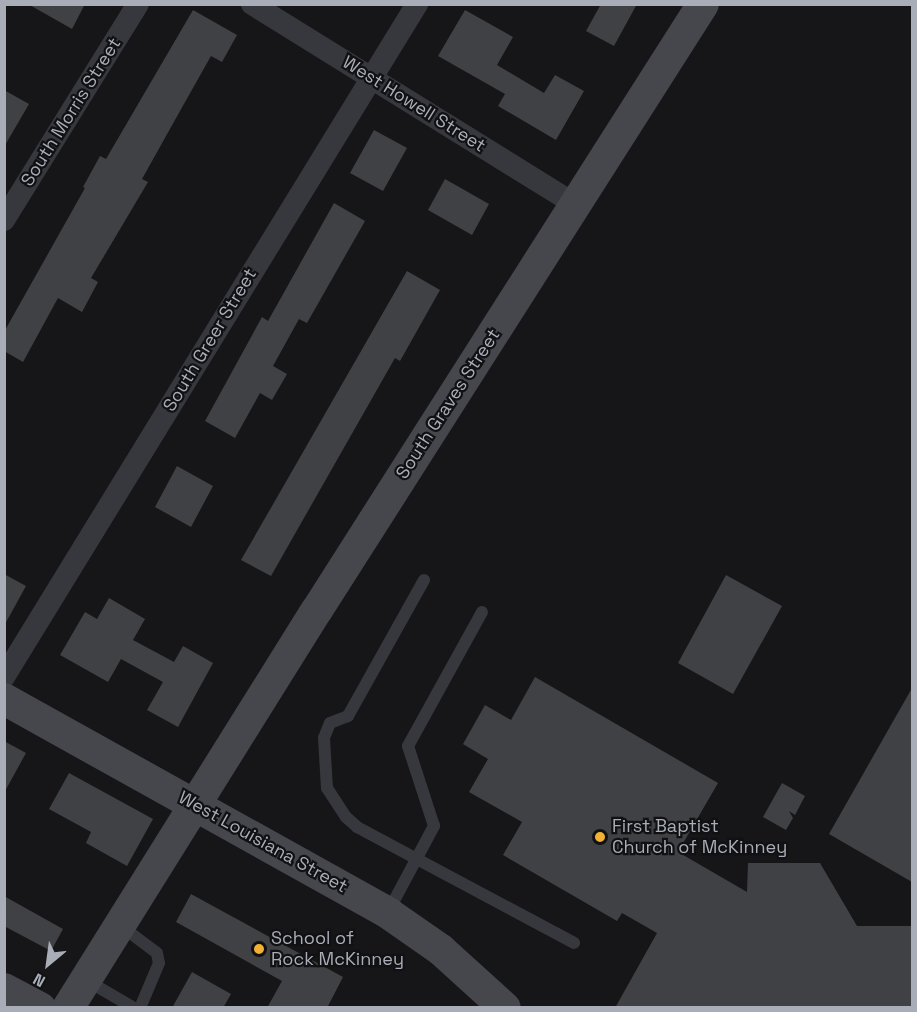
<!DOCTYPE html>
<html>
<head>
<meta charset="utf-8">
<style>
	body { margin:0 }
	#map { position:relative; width:917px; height:1012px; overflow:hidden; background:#161618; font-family:"Space Grotesk",sans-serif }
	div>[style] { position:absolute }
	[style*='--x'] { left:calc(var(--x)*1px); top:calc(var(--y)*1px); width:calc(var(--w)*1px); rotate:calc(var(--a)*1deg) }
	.building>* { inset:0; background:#404145 }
	.lane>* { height:12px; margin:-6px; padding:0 6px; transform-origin:6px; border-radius:6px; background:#37383d }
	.street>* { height:22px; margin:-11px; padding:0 11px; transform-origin:11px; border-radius:11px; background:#37383d }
	.secondary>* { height:32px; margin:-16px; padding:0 16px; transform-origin:16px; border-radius:16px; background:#45474d }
	.dots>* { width:16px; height:16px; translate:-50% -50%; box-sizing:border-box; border:3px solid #111113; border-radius:50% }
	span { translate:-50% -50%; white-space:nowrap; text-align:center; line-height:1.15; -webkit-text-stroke:4.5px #111113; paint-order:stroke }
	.street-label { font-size:18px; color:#a8adb8 }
	.poi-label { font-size:18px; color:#a8adb8 }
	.left { translate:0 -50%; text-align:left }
	.frame { position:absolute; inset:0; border:6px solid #a8adb8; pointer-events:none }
	.north { position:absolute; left:18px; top:934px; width:60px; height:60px; -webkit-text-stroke:4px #111113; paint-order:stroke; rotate:209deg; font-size:16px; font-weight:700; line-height:24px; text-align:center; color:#a8adb8 }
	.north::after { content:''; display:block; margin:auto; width:21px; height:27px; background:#a8adb8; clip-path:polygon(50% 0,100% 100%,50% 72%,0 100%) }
</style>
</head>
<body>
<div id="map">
	<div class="building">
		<i style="clip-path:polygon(28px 4px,85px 4px,72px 29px)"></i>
		<i style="clip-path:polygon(601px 4px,637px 4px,614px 46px,586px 31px)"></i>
		<i style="clip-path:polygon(193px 10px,237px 35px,222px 62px,211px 56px,180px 111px,142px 179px,148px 182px,91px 278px,98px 282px,82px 312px,58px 298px,23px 362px,4px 351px,4px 332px,85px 188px,83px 187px,100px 156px,106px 159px)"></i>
		<i style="clip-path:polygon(465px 10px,513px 37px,497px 65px,544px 93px,555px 75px,584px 91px,556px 140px,498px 106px,505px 94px,438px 56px)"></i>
		<i style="clip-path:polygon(4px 90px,29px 104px,4px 147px)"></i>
		<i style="clip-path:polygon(374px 130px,407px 148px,383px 191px,350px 173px)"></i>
		<i style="clip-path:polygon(445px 179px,489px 204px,472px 235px,428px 210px)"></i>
		<i style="clip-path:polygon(334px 203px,365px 221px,307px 323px,299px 319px,273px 366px,287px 374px,272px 400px,260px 393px,235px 438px,205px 421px,262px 317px,268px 321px)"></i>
		<i style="clip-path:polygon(407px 271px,440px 290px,400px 361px,395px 358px,271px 576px,241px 560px)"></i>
		<i style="clip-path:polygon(177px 466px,213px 486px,191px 527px,155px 507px)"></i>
		<i style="clip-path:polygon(4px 574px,26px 586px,4px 626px)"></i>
		<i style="clip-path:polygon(726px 575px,782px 606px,733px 694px,678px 663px)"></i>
		<i style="clip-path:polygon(109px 598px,145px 619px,133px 640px,174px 662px,183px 646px,213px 663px,178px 727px,147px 710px,163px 682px,121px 659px,108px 682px,60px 655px,85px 612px,97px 619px)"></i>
		<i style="clip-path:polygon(535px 677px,718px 783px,678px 852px,747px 892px,748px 863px,820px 863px,857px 926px,912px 926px,912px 1008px,615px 1008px,657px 933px,622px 913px,617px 921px,503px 855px,522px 822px,469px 792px,488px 759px,463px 744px,485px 705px,511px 720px)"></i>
		<i style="clip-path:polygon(912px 688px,912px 882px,829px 834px)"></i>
		<i style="clip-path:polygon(4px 741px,26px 753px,4px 793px)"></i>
		<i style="clip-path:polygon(69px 773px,153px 819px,127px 866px,86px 843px,91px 832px,49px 809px)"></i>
		<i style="clip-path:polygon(782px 783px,805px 796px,795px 815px,789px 811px,793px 818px,786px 830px,763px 817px)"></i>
		<i style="clip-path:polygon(191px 894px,343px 977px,327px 1008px,267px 1008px,282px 981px,176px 922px)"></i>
		<i style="clip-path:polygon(4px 896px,63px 929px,51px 951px,4px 926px)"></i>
		<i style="clip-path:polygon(192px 972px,231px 994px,223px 1008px,172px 1008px)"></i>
	</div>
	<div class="lane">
		<i style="--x:424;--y:580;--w:156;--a:119.2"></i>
		<i style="--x:348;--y:716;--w:19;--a:159"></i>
		<i style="--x:330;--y:723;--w:16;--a:112"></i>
		<i style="--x:324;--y:738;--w:50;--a:86.6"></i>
		<i style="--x:327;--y:788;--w:35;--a:57"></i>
		<i style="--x:346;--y:817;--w:15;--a:42"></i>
		<i style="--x:357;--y:827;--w:246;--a:28.1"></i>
		<i style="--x:388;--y:912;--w:98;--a:-61.9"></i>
		<i style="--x:434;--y:826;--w:84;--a:-108"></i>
		<i style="--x:408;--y:746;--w:153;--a:-61.1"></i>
		<i style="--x:121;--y:926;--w:45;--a:36.9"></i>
		<i style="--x:157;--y:953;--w:10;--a:79"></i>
		<i style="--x:159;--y:963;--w:49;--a:112.9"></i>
		<i style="--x:86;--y:980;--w:56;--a:30.3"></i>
	</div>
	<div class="street">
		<i style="--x:252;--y:4;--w:380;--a:31.8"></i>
		<i style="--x:4;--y:220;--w:254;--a:-58.2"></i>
		<i style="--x:4;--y:677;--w:790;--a:-58.46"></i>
	</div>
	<div class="secondary">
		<i style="--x:4;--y:699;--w:440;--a:29.1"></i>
		<i style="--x:388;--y:913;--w:65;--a:34.9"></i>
		<i style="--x:441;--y:950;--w:86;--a:42.2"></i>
		<i style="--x:4;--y:989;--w:41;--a:27.8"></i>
		<i style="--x:68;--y:1008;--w:469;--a:-58"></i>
		<i style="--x:317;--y:610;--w:718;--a:-57.5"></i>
	</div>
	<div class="dots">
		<i style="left:600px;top:837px;background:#f2b134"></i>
		<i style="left:259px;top:949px;background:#f2b134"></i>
	</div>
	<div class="street-label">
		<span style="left:414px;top:104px;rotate:32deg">West Howell Street</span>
		<span style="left:71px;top:112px;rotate:-58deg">South Morris Street</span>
		<span style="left:210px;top:340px;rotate:-59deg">South Greer Street</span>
		<span style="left:448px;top:404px;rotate:-57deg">South Graves Street</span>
		<span style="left:263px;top:842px;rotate:29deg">West Louisiana Street</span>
	</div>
	<div class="poi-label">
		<span class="left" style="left:612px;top:837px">First Baptist<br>Church of McKinney</span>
		<span class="left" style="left:271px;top:949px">School of<br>Rock McKinney</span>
	</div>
	<div class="frame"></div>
	<div class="north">N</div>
</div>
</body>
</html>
